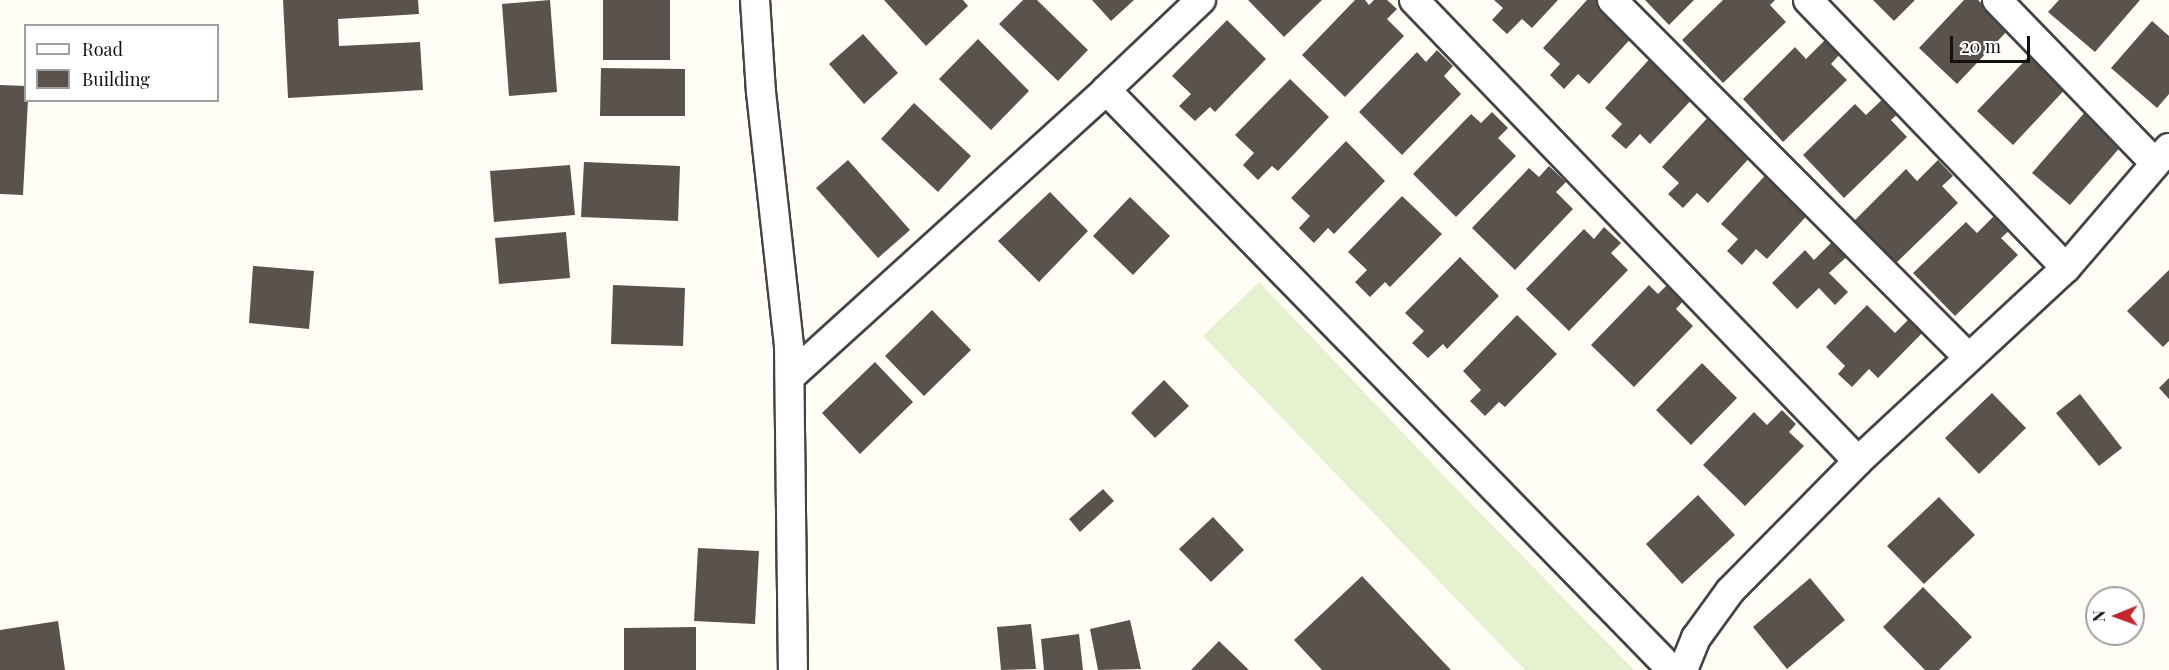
<!DOCTYPE html>
<html>
<head>
<meta charset="utf-8">
<style>
	body { margin:0 }
	#map { position:relative; width:2169px; height:670px; overflow:hidden; background:#fffdf5; font-family:"Playfair Display",serif }
	div>[style] { position:absolute }
	[style*='--x'] { left:calc(var(--x)*1px); top:calc(var(--y)*1px); width:calc(var(--w)*1px); rotate:calc(var(--a)*1deg) }
	.pitch>* { inset:0; background:#e6f2cf }
	.building>* { inset:0; background:#5a524d }
	.roads { filter:drop-shadow(2px 0 #444) drop-shadow(-2px 0 #444) drop-shadow(0 2px #444) drop-shadow(0 -2px #444) }
	.minor>* { height:28px; margin:-14px; padding:0 14px; transform-origin:14px; border-radius:14px; background:#fff }
	span { translate:-50% -50%; white-space:nowrap; text-align:center; line-height:1.15; -webkit-text-stroke:6px #fff; paint-order:stroke }
	.legend { position:absolute; left:24px; top:24px; width:195px; height:78px; box-sizing:border-box; background:#fff; border:2px solid #a0a0a0; margin:0; padding:8px 10px; list-style:none; font-size:18px; color:#111 }
	.legend li { display:flex; align-items:center; gap:12px; height:30px }
	.legend b { width:30px; border:2px solid #a0a0a0 }
	.north { position:absolute; left:2085px; top:586px; width:60px; height:60px; box-sizing:border-box; background:#fff; border:2px solid #a0a0a0; border-radius:50%; rotate:269deg; font-size:16px; font-weight:700; line-height:24px; text-align:center; color:#111 }
	.north::after { content:''; display:block; margin:auto; width:21px; height:27px; background:#c4262e; clip-path:polygon(50% 0,100% 100%,50% 72%,0 100%) }
	.scale { position:absolute; left:1950px; top:36px; width:80px; height:27px; box-sizing:border-box; border:3px solid #111; border-top:0; padding-left:8px; font-size:18px; line-height:21px; white-space:nowrap; color:#111; -webkit-text-stroke:4px #fff; paint-order:stroke }
</style>
</head>
<body>
<div id="map">
	<div class="pitch">
		<i style="clip-path:polygon(1259px 282px,1443px 475px,1634px 670px,1525px 670px,1488px 632px,1203px 336px)"></i>
	</div>
	<div class="building">
		<i style="clip-path:polygon(283px 0,418px 0,419px 14px,338px 19px,339px 46px,420px 42px,423px 90px,288px 98px)"></i>
		<i style="clip-path:polygon(550px 0,557px 92px,509px 96px,502px 4px)"></i>
		<i style="clip-path:polygon(603px 0,670px 0,670px 60px,603px 60px)"></i>
		<i style="clip-path:polygon(884px 0,963px 0,968px 6px,926px 46px)"></i>
		<i style="clip-path:polygon(1023px 0,1037px 0,1088px 50px,1058px 81px,999px 24px)"></i>
		<i style="clip-path:polygon(1092px 0,1134px 0,1111px 21px)"></i>
		<i style="clip-path:polygon(1248px 0,1322px 0,1284px 37px)"></i>
		<i style="clip-path:polygon(1355px 0,1365px 0,1369px 5px,1374px 0,1387px 0,1397px 9px,1387px 19px,1404px 36px,1345px 97px,1302px 55px)"></i>
		<i style="clip-path:polygon(1494px 0,1558px 0,1532px 28px,1522px 19px,1507px 34px,1492px 20px,1503px 8px)"></i>
		<i style="clip-path:polygon(1587px 0,1600px 0,1636px 33px,1589px 84px,1578px 74px,1564px 89px,1550px 75px,1560px 64px,1543px 48px)"></i>
		<i style="clip-path:polygon(1645px 0,1694px 0,1669px 25px)"></i>
		<i style="clip-path:polygon(1723px 0,1775px 0,1770px 5px,1786px 22px,1723px 83px,1682px 40px)"></i>
		<i style="clip-path:polygon(1873px 0,1915px 0,1894px 21px)"></i>
		<i style="clip-path:polygon(1964px 0,1978px 0,2009px 29px,1957px 84px,1919px 48px)"></i>
		<i style="clip-path:polygon(2059px 0,2140px 0,2095px 52px,2048px 12px)"></i>
		<i style="clip-path:polygon(1227px 20px,1266px 59px,1215px 112px,1210px 107px,1195px 121px,1179px 106px,1191px 94px,1172px 76px)"></i>
		<i style="clip-path:polygon(2152px 21px,2169px 36px,2169px 94px,2157px 108px,2111px 68px)"></i>
		<i style="clip-path:polygon(863px 34px,898px 73px,864px 104px,829px 64px)"></i>
		<i style="clip-path:polygon(1827px 38px,1841px 53px,1831px 64px,1847px 80px,1783px 142px,1743px 99px,1795px 47px,1806px 59px)"></i>
		<i style="clip-path:polygon(978px 39px,1029px 91px,991px 130px,939px 79px)"></i>
		<i style="clip-path:polygon(1437px 50px,1453px 66px,1444px 76px,1461px 94px,1402px 155px,1359px 112px,1417px 52px,1426px 62px)"></i>
		<i style="clip-path:polygon(2034px 51px,2070px 84px,2013px 145px,1977px 111px)"></i>
		<i style="clip-path:polygon(1654px 54px,1697px 94px,1650px 144px,1640px 134px,1626px 149px,1611px 136px,1622px 124px,1605px 108px)"></i>
		<i style="clip-path:polygon(601px 68px,685px 69px,685px 116px,600px 116px)"></i>
		<i style="clip-path:polygon(1290px 79px,1329px 117px,1278px 171px,1272px 166px,1258px 180px,1243px 165px,1254px 153px,1235px 135px)"></i>
		<i style="clip-path:polygon(0 85px,26px 86px,26px 100px,28px 100px,23px 195px,0 194px)"></i>
		<i style="clip-path:polygon(1887px 95px,1902px 110px,1891px 120px,1907px 137px,1844px 198px,1803px 155px,1855px 104px,1866px 115px)"></i>
		<i style="clip-path:polygon(914px 103px,971px 156px,938px 192px,881px 139px)"></i>
		<i style="clip-path:polygon(2086px 111px,2123px 144px,2070px 205px,2032px 173px)"></i>
		<i style="clip-path:polygon(1492px 112px,1508px 128px,1498px 138px,1516px 156px,1456px 217px,1413px 174px,1471px 114px,1481px 123px)"></i>
		<i style="clip-path:polygon(1712px 113px,1754px 153px,1708px 203px,1697px 193px,1683px 208px,1668px 194px,1679px 183px,1662px 167px)"></i>
		<i style="clip-path:polygon(1346px 141px,1385px 181px,1334px 234px,1328px 228px,1314px 243px,1299px 228px,1310px 216px,1291px 198px)"></i>
		<i style="clip-path:polygon(848px 160px,910px 230px,878px 258px,816px 188px)"></i>
		<i style="clip-path:polygon(1938px 160px,1953px 176px,1942px 186px,1958px 203px,1895px 264px,1854px 221px,1906px 169px,1917px 181px)"></i>
		<i style="clip-path:polygon(584px 162px,680px 166px,678px 221px,581px 217px)"></i>
		<i style="clip-path:polygon(570px 165px,575px 215px,494px 222px,490px 171px)"></i>
		<i style="clip-path:polygon(1549px 166px,1566px 182px,1556px 192px,1573px 209px,1515px 270px,1472px 228px,1529px 168px,1539px 177px)"></i>
		<i style="clip-path:polygon(1770px 170px,1813px 209px,1767px 259px,1756px 249px,1742px 265px,1727px 251px,1738px 239px,1721px 224px)"></i>
		<i style="clip-path:polygon(1050px 192px,1088px 231px,1039px 282px,998px 241px)"></i>
		<i style="clip-path:polygon(1402px 196px,1442px 234px,1390px 287px,1385px 282px,1370px 297px,1355px 282px,1367px 270px,1348px 252px)"></i>
		<i style="clip-path:polygon(1130px 197px,1170px 236px,1133px 275px,1093px 236px)"></i>
		<i style="clip-path:polygon(1998px 212px,2012px 228px,2001px 238px,2018px 255px,1955px 316px,1913px 273px,1966px 222px,1977px 233px)"></i>
		<i style="clip-path:polygon(1604px 227px,1621px 243px,1611px 253px,1628px 270px,1569px 331px,1526px 289px,1584px 229px,1594px 239px)"></i>
		<i style="clip-path:polygon(566px 232px,570px 278px,499px 284px,495px 238px)"></i>
		<i style="clip-path:polygon(1838px 236px,1853px 251px,1829px 273px,1848px 292px,1835px 305px,1819px 288px,1797px 309px,1772px 283px,1805px 250px,1814px 260px)"></i>
		<i style="clip-path:polygon(1460px 257px,1499px 296px,1447px 349px,1443px 344px,1428px 358px,1412px 343px,1424px 331px,1405px 313px)"></i>
		<i style="clip-path:polygon(253px 266px,314px 271px,309px 329px,249px 323px)"></i>
		<i style="clip-path:polygon(2169px 270px,2169px 341px,2163px 347px,2127px 311px)"></i>
		<i style="clip-path:polygon(1669px 283px,1685px 299px,1676px 309px,1693px 326px,1634px 387px,1591px 345px,1649px 285px,1658px 294px)"></i>
		<i style="clip-path:polygon(613px 285px,685px 288px,683px 346px,611px 344px)"></i>
		<i style="clip-path:polygon(1867px 305px,1895px 333px,1915px 313px,1929px 326px,1878px 378px,1869px 369px,1852px 387px,1838px 374px,1845px 366px,1826px 347px)"></i>
		<i style="clip-path:polygon(932px 310px,971px 350px,924px 396px,885px 356px)"></i>
		<i style="clip-path:polygon(1517px 315px,1557px 354px,1505px 407px,1499px 402px,1485px 416px,1470px 401px,1481px 390px,1463px 371px)"></i>
		<i style="clip-path:polygon(875px 362px,913px 402px,860px 454px,822px 413px)"></i>
		<i style="clip-path:polygon(1702px 363px,1737px 398px,1691px 445px,1656px 410px)"></i>
		<i style="clip-path:polygon(2169px 378px,2169px 399px,2159px 388px)"></i>
		<i style="clip-path:polygon(1164px 380px,1189px 406px,1155px 438px,1131px 413px)"></i>
		<i style="clip-path:polygon(1992px 393px,2026px 428px,1979px 474px,1945px 438px)"></i>
		<i style="clip-path:polygon(2080px 394px,2122px 448px,2099px 466px,2056px 413px)"></i>
		<i style="clip-path:polygon(1782px 410px,1796px 424px,1789px 432px,1804px 446px,1745px 506px,1703px 465px,1754px 412px,1767px 425px)"></i>
		<i style="clip-path:polygon(1103px 489px,1114px 501px,1080px 532px,1069px 519px)"></i>
		<i style="clip-path:polygon(1698px 495px,1735px 535px,1682px 584px,1646px 544px)"></i>
		<i style="clip-path:polygon(1939px 497px,1975px 535px,1924px 584px,1887px 546px)"></i>
		<i style="clip-path:polygon(1213px 517px,1244px 550px,1211px 582px,1179px 549px)"></i>
		<i style="clip-path:polygon(698px 548px,759px 551px,755px 624px,694px 621px)"></i>
		<i style="clip-path:polygon(1362px 576px,1451px 670px,1322px 670px,1294px 640px)"></i>
		<i style="clip-path:polygon(1810px 578px,1845px 620px,1787px 669px,1753px 627px)"></i>
		<i style="clip-path:polygon(1923px 587px,1972px 637px,1939px 670px,1925px 670px,1883px 627px)"></i>
		<i style="clip-path:polygon(1130px 620px,1141px 669px,1098px 670px,1090px 629px)"></i>
		<i style="clip-path:polygon(58px 621px,65px 670px,0 670px,0 630px)"></i>
		<i style="clip-path:polygon(1031px 624px,1036px 669px,1001px 670px,997px 627px)"></i>
		<i style="clip-path:polygon(696px 627px,696px 670px,624px 670px,624px 628px)"></i>
		<i style="clip-path:polygon(1079px 634px,1083px 670px,1044px 670px,1041px 639px)"></i>
		<i style="clip-path:polygon(1219px 641px,1249px 670px,1191px 670px)"></i>
	</div>
	<div class="roads">
		<div class="minor">
			<i style="--x:755;--y:0;--w:92;--a:86.3"></i>
			<i style="--x:761;--y:92;--w:257;--a:83.7"></i>
			<i style="--x:789;--y:347;--w:323;--a:89.3"></i>
			<i style="--x:1414;--y:0;--w:640;--a:46.08"></i>
			<i style="--x:1612;--y:0;--w:504;--a:45.08"></i>
			<i style="--x:1808;--y:0;--w:372;--a:46.1"></i>
			<i style="--x:1997;--y:0;--w:227;--a:45.9"></i>
			<i style="--x:1106;--y:90;--w:810;--a:45.7"></i>
			<i style="--x:790;--y:377;--w:427;--a:-42.2"></i>
			<i style="--x:1106;--y:90;--w:131;--a:-43.5"></i>
			<i style="--x:1683;--y:670;--w:35;--a:-68"></i>
			<i style="--x:1696;--y:638;--w:58;--a:-54.1"></i>
			<i style="--x:1730;--y:591;--w:182;--a:-45.4"></i>
			<i style="--x:1858;--y:461;--w:284;--a:-42.9"></i>
			<i style="--x:2066;--y:268;--w:158;--a:-49.4"></i>
		</div>
	</div>
	<ul class="legend">
	<li><b style="height:8px;background:#fff"></b>Road</li>
	<li><b style="height:16px;background:#5a524d"></b>Building</li>
	</ul>
	<div class="north">N</div>
	<div class="scale">20 m</div>
</div>
</body>
</html>
